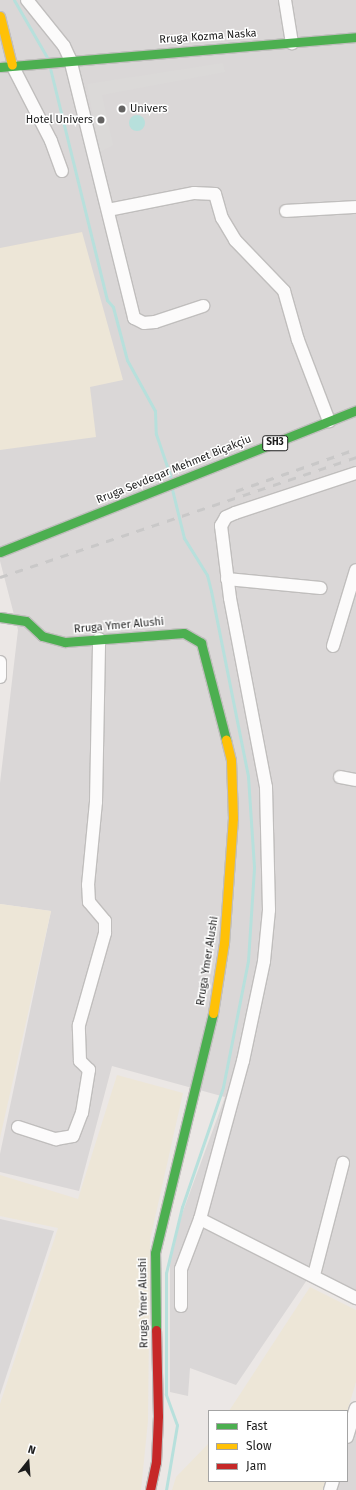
<!DOCTYPE html>
<html>
<head>
<meta charset="utf-8">
<style>
	body { margin:0 }
	#map { position:relative; width:356px; height:1490px; overflow:hidden; background:#ebe7e5; font-family:"Fira Sans",sans-serif }
	div>[style] { position:absolute }
	[style*='--x'] { left:calc(var(--x)*1px); top:calc(var(--y)*1px); width:calc(var(--w)*1px); rotate:calc(var(--a)*1deg) }
	.residential>* { inset:0; background:#dad7d7 }
	.farmland>* { inset:0; background:#ede6d7 }
	.parking>* { inset:0; background:#dbd9d8 }
	.water>* { inset:0; background:#b7e0dc }
	.round { border-radius:50% }
	.stream>* { height:3px; margin:-1.5px; padding:0 1.5px; transform-origin:1.5px; border-radius:1.5px; background:#b7e0dc }
	.roads { filter:drop-shadow(1px 0 #c0bebd) drop-shadow(-1px 0 #c0bebd) drop-shadow(0 1px #c0bebd) drop-shadow(0 -1px #c0bebd) }
	.street>* { height:12px; margin:-6px; padding:0 6px; transform-origin:6px; border-radius:6px; background:#fcfbfb }
	.fast>* { height:9px; margin:-4.5px; padding:0 4.5px; transform-origin:4.5px; border-radius:4.5px; background:#4caf50 }
	.slow>* { height:9px; margin:-4.5px; padding:0 4.5px; transform-origin:4.5px; border-radius:4.5px; background:#ffc107 }
	.jam>* { height:9px; margin:-4.5px; padding:0 4.5px; transform-origin:4.5px; border-radius:4.5px; background:#c62828 }
	.rail>* { height:3px; margin-top:-1.5px; transform-origin:0; background:repeating-linear-gradient(90deg,#c9c8c8 0 8px,transparent 0 16px) }
	.dots>* { width:11px; height:11px; translate:-50% -50%; box-sizing:border-box; border:2px solid #fff; border-radius:50% }
	span { translate:-50% -50%; white-space:nowrap; text-align:center; line-height:1.15; -webkit-text-stroke:3px #fff; paint-order:stroke }
	.shield-label span { padding:1px 3px; background:#fff; border:1px solid; border-radius:3px; -webkit-text-stroke-width:0 }
	.shield-label { font-size:10px; color:#1c1c1c; font-weight:700 }
	.street-label { font-size:11px; color:#1c1c1c }
	.poi-label { font-size:11px; color:#1c1c1c }
	.left { translate:0 -50%; text-align:left }
	.right { translate:-100% -50%; text-align:right }
	.legend { position:absolute; left:208px; top:1410px; width:140px; height:72px; box-sizing:border-box; background:#fff; border:1px solid #a4a4a4; margin:0; padding:5px 7px; list-style:none; font-size:12px; color:#1c1c1c }
	.legend li { display:flex; align-items:center; gap:8px; height:20px }
	.legend b { width:20px; border:1px solid #a4a4a4 }
	.north { position:absolute; left:8px; top:1442px; width:40px; height:40px; -webkit-text-stroke:3px #fff; paint-order:stroke; rotate:17deg; font-size:11px; font-weight:700; line-height:16px; text-align:center; color:#1c1c1c }
	.north::after { content:''; display:block; margin:auto; width:14px; height:18px; background:#1c1c1c; clip-path:polygon(50% 0,100% 100%,50% 72%,0 100%) }
</style>
</head>
<body>
<div id="map">
	<div class="residential">
		<i style="clip-path:polygon(0 0,356px 0,356px 1292px,313px 1271px,236px 1385px,190px 1368px,188px 1396px,170px 1392px,170px 1261px,182px 1214px,225px 1097px,112px 1066px,79px 1191px,0 1172px,0 1154px,51px 911px,0 904px,0 783px,18px 630px,0 561px)"></i>
		<i style="clip-path:polygon(0 1219px,54px 1231px,0 1395px)"></i>
		<i style="clip-path:polygon(356px 1403px,356px 1490px,330px 1490px,333px 1481px,347px 1481px,347px 1433px)"></i>
	</div>
	<div class="farmland">
		<i style="clip-path:polygon(82px 232px,123px 380px,90px 387px,96px 437px,0 450px,0 248px)"></i>
		<i style="clip-path:polygon(0 904px,51px 911px,0 1138px)"></i>
		<i style="clip-path:polygon(117px 1075px,183px 1093px,150px 1240px,148px 1421px,141px 1490px,0 1490px,0 1404px,58px 1228px,0 1216px,0 1175px,78px 1199px)"></i>
		<i style="clip-path:polygon(310px 1287px,356px 1310px,356px 1382px,347px 1412px,229px 1411px)"></i>
		<i style="clip-path:polygon(209px 1443px,209px 1481px,326px 1481px,323px 1490px,172px 1490px,176px 1477px)"></i>
	</div>
	<div class="parking">
		<i style="clip-path:polygon(223px 63px,225px 72px,102px 95px,113px 145px,100px 152px,87px 84px)"></i>
	</div>
	<div class="water">
		<i class="round" style="left:129px;top:115px;width:16px;height:16px"></i>
	</div>
	<div class="stream">
		<i style="--x:14;--y:0;--w:68;--a:60"></i>
		<i style="--x:50;--y:68;--w:239;--a:76.2"></i>
		<i style="--x:107;--y:300;--w:9;--a:49"></i>
		<i style="--x:113;--y:307;--w:55;--a:75.2"></i>
		<i style="--x:127;--y:360;--w:58;--a:61.2"></i>
		<i style="--x:155;--y:411;--w:23;--a:88"></i>
		<i style="--x:156;--y:434;--w:46;--a:71.2"></i>
		<i style="--x:166;--y:1490;--w:66;--a:-80.4"></i>
		<i style="--x:177;--y:1425;--w:33;--a:-110"></i>
		<i style="--x:166;--y:1394;--w:121;--a:-90"></i>
		<i style="--x:166;--y:1273;--w:68;--a:-76.4"></i>
		<i style="--x:182;--y:1207;--w:127;--a:-71.1"></i>
		<i style="--x:223;--y:1087;--w:128;--a:-78.8"></i>
		<i style="--x:248;--y:961;--w:94;--a:-86.3"></i>
		<i style="--x:254;--y:867;--w:91;--a:-93.8"></i>
		<i style="--x:248;--y:776;--w:189;--a:-101.3"></i>
		<i style="--x:211;--y:591;--w:16;--a:-104"></i>
		<i style="--x:207;--y:575;--w:44;--a:-121.9"></i>
		<i style="--x:184;--y:538;--w:50;--a:-103.8"></i>
	</div>
	<div class="roads">
		<div class="street">
			<i style="--x:27;--y:0;--w:59;--a:51.2"></i>
			<i style="--x:64;--y:46;--w:14;--a:65"></i>
			<i style="--x:70;--y:59;--w:267;--a:76.1"></i>
			<i style="--x:134;--y:318;--w:11;--a:27"></i>
			<i style="--x:144;--y:323;--w:11;--a:-5"></i>
			<i style="--x:155;--y:322;--w:51;--a:-18.4"></i>
			<i style="--x:285;--y:0;--w:44;--a:80.8"></i>
			<i style="--x:12;--y:65;--w:85;--a:62.8"></i>
			<i style="--x:51;--y:141;--w:32;--a:70"></i>
			<i style="--x:108;--y:210;--w:88;--a:-11.2"></i>
			<i style="--x:194;--y:193;--w:21;--a:3"></i>
			<i style="--x:215;--y:194;--w:25;--a:74"></i>
			<i style="--x:222;--y:218;--w:26;--a:59"></i>
			<i style="--x:235;--y:240;--w:71;--a:46.1"></i>
			<i style="--x:284;--y:291;--w:51;--a:74.1"></i>
			<i style="--x:298;--y:340;--w:87;--a:69.1"></i>
			<i style="--x:286;--y:211;--w:70;--a:-3.3"></i>
			<i style="--x:227;--y:579;--w:94;--a:5.5"></i>
			<i style="--x:333;--y:646;--w:79;--a:-73.2"></i>
			<i style="--x:0;--y:662;--w:15;--a:90"></i>
			<i style="--x:340;--y:777;--w:16;--a:11"></i>
			<i style="--x:18;--y:1127;--w:40;--a:18"></i>
			<i style="--x:56;--y:1139;--w:17;--a:-10"></i>
			<i style="--x:73;--y:1136;--w:25;--a:-69"></i>
			<i style="--x:82;--y:1113;--w:44;--a:-80.8"></i>
			<i style="--x:89;--y:1070;--w:13;--a:-135"></i>
			<i style="--x:80;--y:1061;--w:36;--a:-92"></i>
			<i style="--x:79;--y:1025;--w:96;--a:-74.2"></i>
			<i style="--x:105;--y:933;--w:12;--a:-90"></i>
			<i style="--x:105;--y:921;--w:25;--a:-130"></i>
			<i style="--x:89;--y:902;--w:17;--a:-93"></i>
			<i style="--x:88;--y:885;--w:83;--a:-84.5"></i>
			<i style="--x:96;--y:802;--w:163;--a:-88.9"></i>
			<i style="--x:200;--y:1219;--w:175;--a:26.9"></i>
			<i style="--x:314;--y:1275;--w:116;--a:-75.5"></i>
			<i style="--x:181;--y:1306;--w:37;--a:-90"></i>
			<i style="--x:181;--y:1269;--w:53;--a:-69.2"></i>
			<i style="--x:200;--y:1219;--w:164;--a:-74.8"></i>
			<i style="--x:243;--y:1061;--w:102;--a:-78.1"></i>
			<i style="--x:264;--y:961;--w:51;--a:-84.4"></i>
			<i style="--x:269;--y:910;--w:123;--a:-91.4"></i>
			<i style="--x:266;--y:787;--w:192;--a:-100.8"></i>
			<i style="--x:230;--y:598;--w:73;--a:-97.1"></i>
			<i style="--x:221;--y:526;--w:10;--a:-61"></i>
			<i style="--x:226;--y:517;--w:10;--a:-24"></i>
			<i style="--x:235;--y:513;--w:127;--a:-18.3"></i>
			<i style="--x:347;--y:1437;--w:30;--a:-73"></i>
			<i style="--x:330;--y:1490;--w:9;--a:-72"></i>
		</div>
		<div class="fast">
			<i style="--x:0;--y:67;--w:357;--a:-4.8"></i>
			<i style="--x:0;--y:552;--w:383;--a:-21.7"></i>
			<i style="--x:0;--y:617;--w:26;--a:9"></i>
			<i style="--x:26;--y:621;--w:22;--a:43"></i>
			<i style="--x:42;--y:636;--w:24;--a:15"></i>
			<i style="--x:65;--y:642;--w:119;--a:-4.3"></i>
			<i style="--x:184;--y:633;--w:20;--a:30"></i>
			<i style="--x:201;--y:643;--w:100;--a:75.5"></i>
			<i style="--x:156;--y:1330;--w:77;--a:-90.7"></i>
			<i style="--x:155;--y:1253;--w:247;--a:-76.4"></i>
		</div>
		<div class="slow">
			<i style="--x:0;--y:16;--w:50;--a:76.2"></i>
			<i style="--x:213;--y:1013;--w:71;--a:-81.1"></i>
			<i style="--x:224;--y:943;--w:125;--a:-85.9"></i>
			<i style="--x:233;--y:818;--w:58;--a:-92"></i>
			<i style="--x:231;--y:760;--w:21;--a:-104"></i>
		</div>
		<div class="jam">
			<i style="--x:150;--y:1490;--w:29;--a:-78"></i>
			<i style="--x:156;--y:1462;--w:46;--a:-87.5"></i>
			<i style="--x:158;--y:1416;--w:86;--a:-91.3"></i>
		</div>
	</div>
	<div class="rail">
		<i style="--x:236;--y:491;--w:127;--a:-19.3"></i>
		<i style="--x:0;--y:577;--w:376;--a:-18.6"></i>
	</div>
	<div class="dots">
		<i style="left:122px;top:109px;background:#646362"></i>
		<i style="left:101px;top:120px;background:#646362"></i>
	</div>
	<div class="shield-label">
		<span style="left:275px;top:443px">SH3</span>
	</div>
	<div class="street-label">
		<span style="left:208px;top:37px;rotate:-4deg">Rruga Kozma Naska</span>
		<span style="left:174px;top:470px;rotate:-22deg">Rruga Sevdeqar Mehmet Biçakçiu</span>
		<span style="left:119px;top:626px;rotate:-5deg">Rruga Ymer Alushi</span>
		<span style="left:208px;top:961px;rotate:-81deg">Rruga Ymer Alushi</span>
		<span style="left:144px;top:1303px;rotate:-91deg">Rruga Ymer Alushi</span>
	</div>
	<div class="poi-label">
		<span class="left" style="left:130px;top:109px">Univers</span>
		<span class="right" style="left:93px;top:120px">Hotel Univers</span>
	</div>
	<ul class="legend">
	<li><b style="height:5px;background:#4caf50"></b>Fast</li>
	<li><b style="height:5px;background:#ffc107"></b>Slow</li>
	<li><b style="height:5px;background:#c62828"></b>Jam</li>
	</ul>
	<div class="north">N</div>
</div>
</body>
</html>
